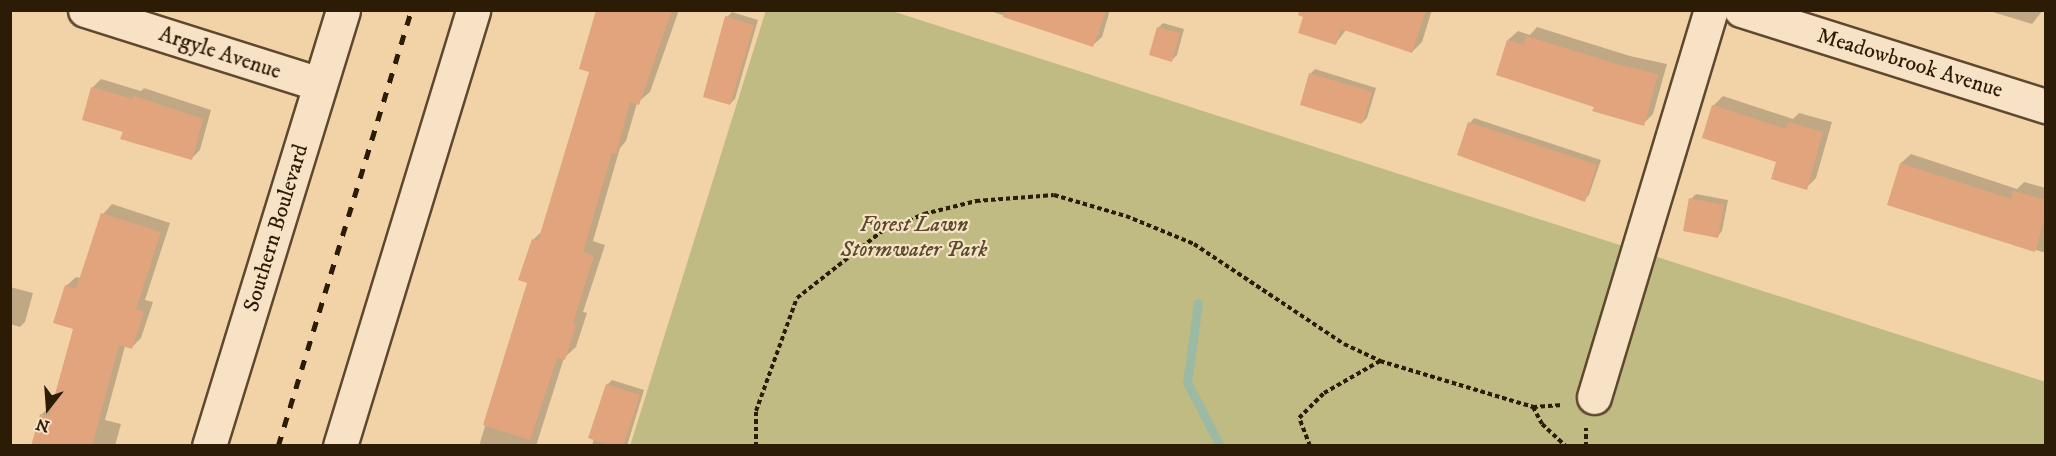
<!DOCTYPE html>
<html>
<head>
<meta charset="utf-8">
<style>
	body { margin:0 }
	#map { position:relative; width:2056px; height:456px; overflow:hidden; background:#f2d3a7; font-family:"IM FELL DW Pica",serif }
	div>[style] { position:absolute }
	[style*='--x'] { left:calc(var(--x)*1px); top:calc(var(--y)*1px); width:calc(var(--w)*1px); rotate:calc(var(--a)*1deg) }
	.green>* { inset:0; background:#c0bb83 }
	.shadow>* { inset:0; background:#0003 }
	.stream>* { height:9px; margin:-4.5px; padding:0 4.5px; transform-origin:4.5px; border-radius:4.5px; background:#9cb9a3 }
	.building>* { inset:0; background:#e1a47d }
	.path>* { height:4px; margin-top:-2px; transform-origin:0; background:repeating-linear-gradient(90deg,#2c1b05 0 4.5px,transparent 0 7.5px) }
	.roads { filter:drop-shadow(2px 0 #5e492e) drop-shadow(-2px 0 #5e492e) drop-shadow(0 2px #5e492e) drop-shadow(0 -2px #5e492e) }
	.minor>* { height:33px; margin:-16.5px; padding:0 16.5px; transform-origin:16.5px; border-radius:16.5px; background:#f7e2c6 }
	.rail>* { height:4.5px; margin-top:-2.25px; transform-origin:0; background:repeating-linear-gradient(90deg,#2c1b05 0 10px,transparent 0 20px) }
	span { translate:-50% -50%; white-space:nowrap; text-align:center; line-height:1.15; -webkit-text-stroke:4.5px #f7e2c6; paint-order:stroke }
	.street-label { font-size:22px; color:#2c1b05 }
	.park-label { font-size:22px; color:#584b2b; font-style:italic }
	.frame { position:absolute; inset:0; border:12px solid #2c1b05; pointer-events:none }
	.north { position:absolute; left:18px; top:378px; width:60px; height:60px; -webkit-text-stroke:4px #f7e2c6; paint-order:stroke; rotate:197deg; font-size:16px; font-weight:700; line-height:24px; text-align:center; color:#2c1b05 }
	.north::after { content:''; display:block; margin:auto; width:21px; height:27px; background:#2c1b05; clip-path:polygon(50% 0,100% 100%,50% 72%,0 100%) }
</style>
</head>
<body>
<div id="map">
	<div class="green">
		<i style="clip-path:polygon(766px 10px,892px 11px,2046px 382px,2045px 446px,630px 446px)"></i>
	</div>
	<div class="shadow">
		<i style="clip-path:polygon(597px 10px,679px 10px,650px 92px,637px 103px,626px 141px,620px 148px,593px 241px,605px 245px,583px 312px,587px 313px,576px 347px,564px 358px,536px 446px,479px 446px,529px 282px,533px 240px,544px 229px,591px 71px)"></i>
		<i style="clip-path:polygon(987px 10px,1110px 10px,1102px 37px,1093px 45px)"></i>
		<i style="clip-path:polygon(1306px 10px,1432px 10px,1422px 42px,1412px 52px,1346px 30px,1336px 43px)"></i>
		<i style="clip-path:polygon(1986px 10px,2043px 10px,2032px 24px)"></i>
		<i style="clip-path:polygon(732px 12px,758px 20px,735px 99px,730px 104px,727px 17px)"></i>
		<i style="clip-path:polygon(1163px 23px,1184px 29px,1177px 55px,1172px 60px,1158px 28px)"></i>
		<i style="clip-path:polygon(1537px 27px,1630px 56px,1667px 64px,1653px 114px,1643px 124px,1596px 106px,1508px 40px,1518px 31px,1530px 35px)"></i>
		<i style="clip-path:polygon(1315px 69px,1376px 88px,1367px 118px,1362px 123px,1310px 74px)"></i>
		<i style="clip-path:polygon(101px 79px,141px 91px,144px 88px,211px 110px,200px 150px,191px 159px,124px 131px,84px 119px,93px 87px)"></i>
		<i style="clip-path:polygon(1723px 96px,1793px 119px,1799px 113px,1832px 122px,1816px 178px,1806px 188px,1778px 161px,1704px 137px,1714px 105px)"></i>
		<i style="clip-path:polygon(1474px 118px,1601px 160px,1589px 195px,1584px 200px,1470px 123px)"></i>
		<i style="clip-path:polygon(1911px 154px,2017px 189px,2024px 182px,2046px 188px,2046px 253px,1889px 204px,1901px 163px)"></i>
		<i style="clip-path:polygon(1696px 194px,1728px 200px,1722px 231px,1718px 236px,1691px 199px)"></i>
		<i style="clip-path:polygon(112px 204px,170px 223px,145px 300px,153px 302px,141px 338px,131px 348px,125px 346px,105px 420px,121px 424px,115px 446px,32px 446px,41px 415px,51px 405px,54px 406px,74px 328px,66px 286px,76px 277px,81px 278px,103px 214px)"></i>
		<i style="clip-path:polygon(10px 287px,33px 293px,25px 322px,20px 327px,10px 324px)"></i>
		<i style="clip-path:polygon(612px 380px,644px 390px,627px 446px,592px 446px,607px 385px)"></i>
	</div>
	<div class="stream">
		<i style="--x:1198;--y:303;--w:80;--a:97.9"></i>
		<i style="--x:1187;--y:382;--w:72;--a:62.7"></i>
	</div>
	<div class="building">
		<i style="clip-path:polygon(596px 10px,672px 10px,639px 105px,630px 102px,616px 154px,612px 153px,583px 252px,594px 256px,573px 323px,576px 325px,565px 360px,557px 358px,530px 440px,483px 425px,527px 283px,518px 280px,532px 239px,538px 241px,589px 72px,579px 69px)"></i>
		<i style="clip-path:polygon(1004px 10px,1106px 10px,1093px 47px,1003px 17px)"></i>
		<i style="clip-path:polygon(1299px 10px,1426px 10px,1412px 53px,1341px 29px,1336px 45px,1298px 33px,1303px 17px,1298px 15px)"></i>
		<i style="clip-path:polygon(725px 16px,754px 25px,730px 105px,703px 97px)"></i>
		<i style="clip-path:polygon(1157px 27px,1180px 33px,1172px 62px,1149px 55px)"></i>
		<i style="clip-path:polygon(1526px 36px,1620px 65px,1658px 74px,1644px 126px,1592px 111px,1594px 107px,1496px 75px,1507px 40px,1524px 45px)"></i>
		<i style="clip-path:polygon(1309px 73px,1372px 92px,1362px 124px,1300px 105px)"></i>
		<i style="clip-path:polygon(91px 87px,133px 99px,134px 96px,203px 119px,192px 160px,120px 139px,123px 132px,82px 120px)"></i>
		<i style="clip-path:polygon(1712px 105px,1786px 129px,1788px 122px,1823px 132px,1807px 190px,1771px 179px,1776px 162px,1702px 138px)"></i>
		<i style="clip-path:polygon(1468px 122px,1597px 165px,1585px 202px,1457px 155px)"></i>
		<i style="clip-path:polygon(1900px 163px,2011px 199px,2013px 191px,2046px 200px,2046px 215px,2035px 252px,1887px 205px)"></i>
		<i style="clip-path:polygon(1689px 198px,1724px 205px,1718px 238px,1683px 231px)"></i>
		<i style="clip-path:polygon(101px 213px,161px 232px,136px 309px,144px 312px,132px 349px,119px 345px,92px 446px,31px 446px,40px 414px,49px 416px,73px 329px,53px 323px,65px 285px,76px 289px)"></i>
		<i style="clip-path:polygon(606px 384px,640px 395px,623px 446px,611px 446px,588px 438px)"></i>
	</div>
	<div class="path">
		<i style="--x:1533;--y:407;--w:19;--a:62"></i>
		<i style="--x:1542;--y:424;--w:33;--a:43"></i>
		<i style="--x:756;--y:446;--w:35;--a:-90"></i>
		<i style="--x:756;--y:411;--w:120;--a:-70.1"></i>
		<i style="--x:797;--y:298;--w:107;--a:-38.2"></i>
		<i style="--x:881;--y:232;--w:47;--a:-22.7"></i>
		<i style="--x:924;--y:214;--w:54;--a:-14"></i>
		<i style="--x:976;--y:201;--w:78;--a:-4.4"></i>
		<i style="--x:1054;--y:195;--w:75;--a:16.3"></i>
		<i style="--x:1126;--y:216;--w:74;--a:22.4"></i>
		<i style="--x:1194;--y:244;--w:180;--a:33.7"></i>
		<i style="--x:1344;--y:344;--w:40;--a:25"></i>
		<i style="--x:1380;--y:361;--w:160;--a:16.7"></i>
		<i style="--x:1533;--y:407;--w:30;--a:-4"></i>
		<i style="--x:1310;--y:446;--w:30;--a:-111"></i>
		<i style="--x:1299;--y:418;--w:35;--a:-45"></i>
		<i style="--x:1324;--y:393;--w:64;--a:-29.7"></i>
		<i style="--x:1586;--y:446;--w:18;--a:-90"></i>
	</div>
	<div class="roads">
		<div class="minor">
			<i style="--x:85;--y:10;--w:246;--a:17.5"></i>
			<i style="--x:1741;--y:10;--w:320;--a:17.5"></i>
			<i style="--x:1594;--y:397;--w:404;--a:-73.2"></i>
			<i style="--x:209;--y:446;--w:456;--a:-72.9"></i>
			<i style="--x:340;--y:446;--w:456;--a:-73"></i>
		</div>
	</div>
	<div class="rail">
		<i style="--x:278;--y:446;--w:456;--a:-73"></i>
	</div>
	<div class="street-label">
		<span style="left:220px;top:53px;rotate:18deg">Argyle Avenue</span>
		<span style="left:1910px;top:63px;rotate:17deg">Meadowbrook Avenue</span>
		<span style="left:276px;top:228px;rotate:-73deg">Southern Boulevard</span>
	</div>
	<div class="park-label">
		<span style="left:914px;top:237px">Forest Lawn<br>Stormwater Park</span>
	</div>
	<div class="frame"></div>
	<div class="north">N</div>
</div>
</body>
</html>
